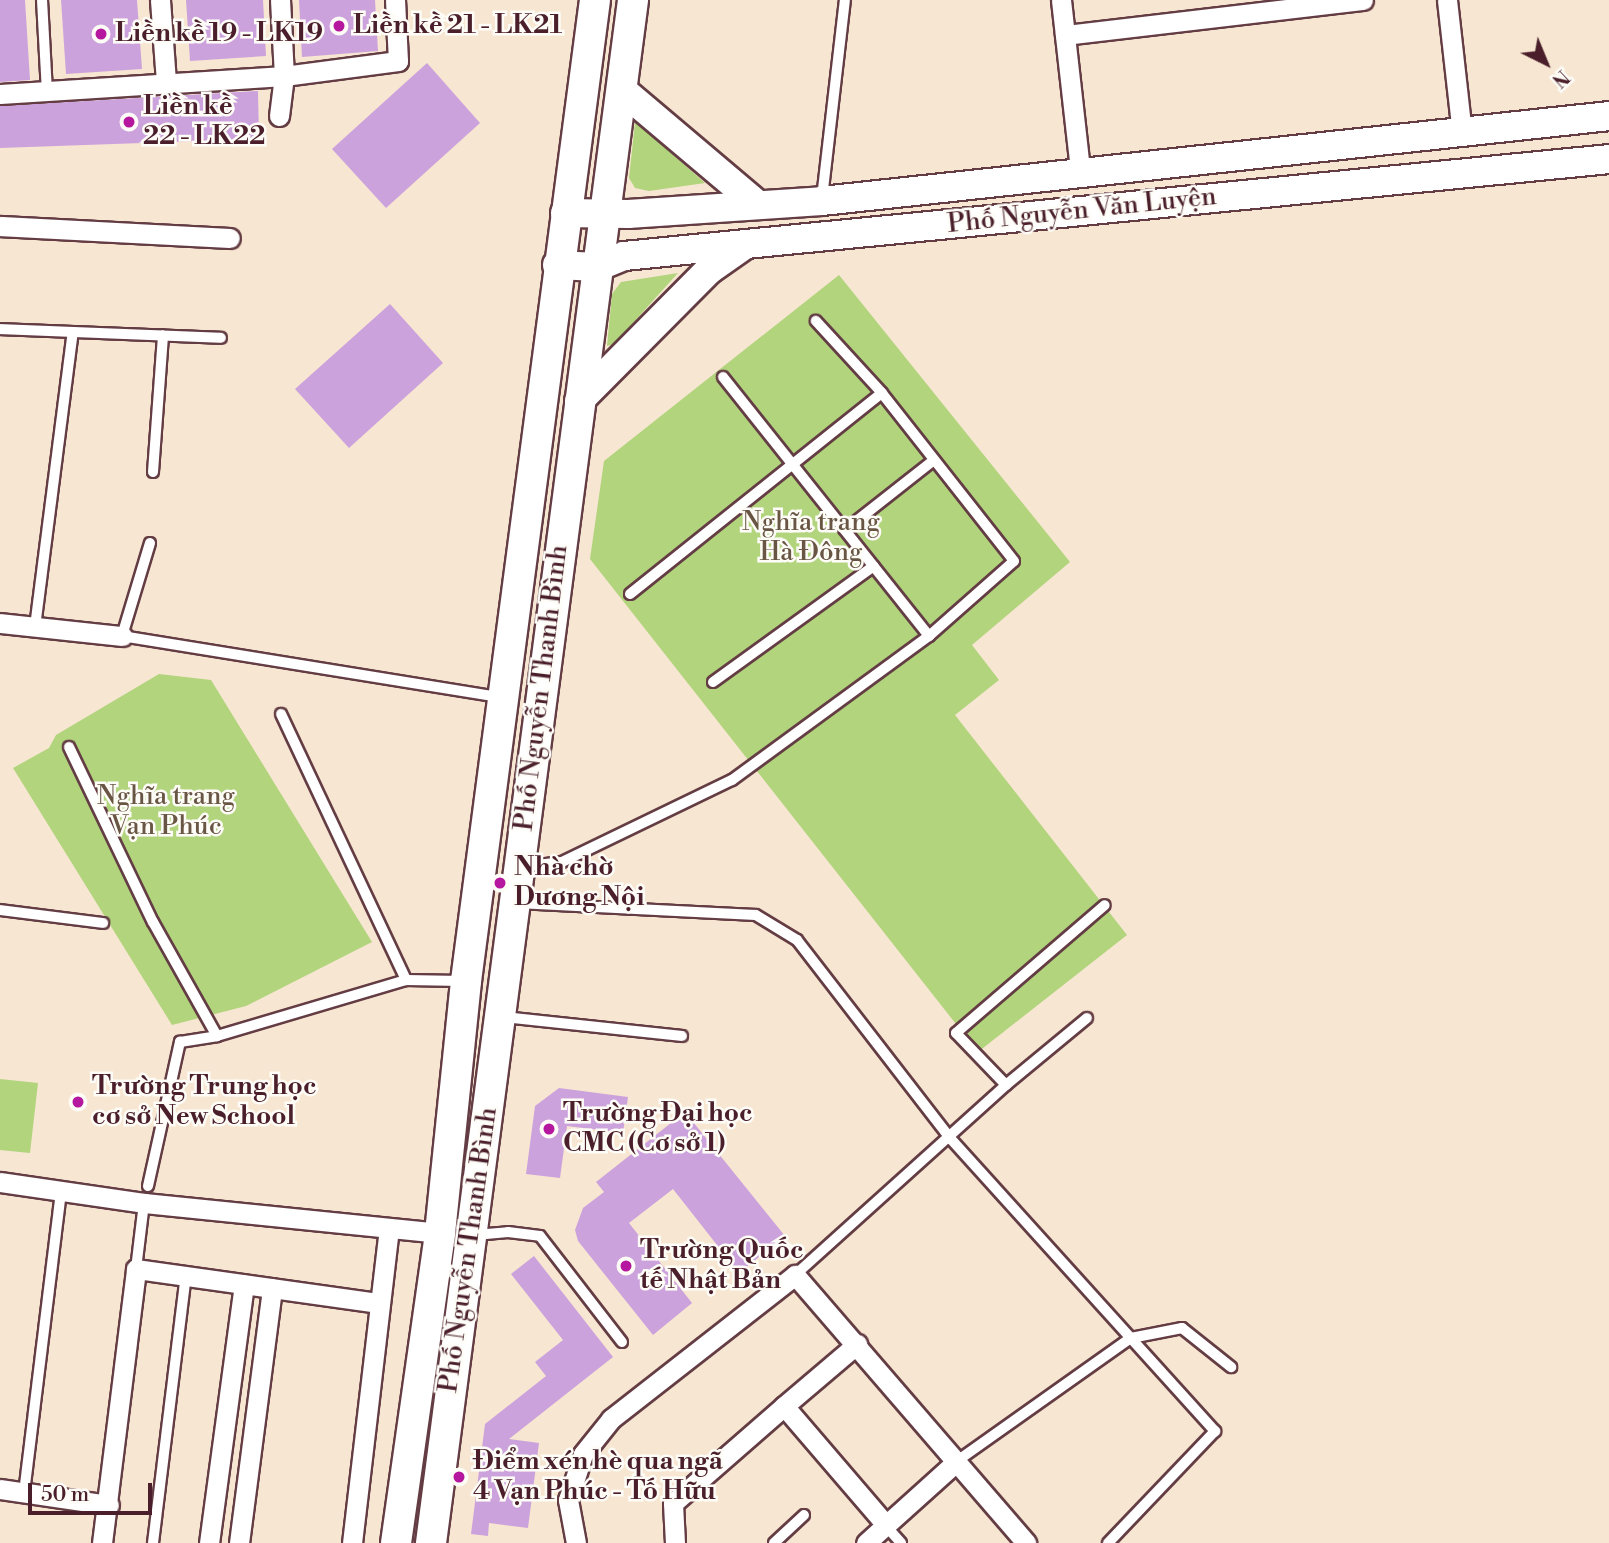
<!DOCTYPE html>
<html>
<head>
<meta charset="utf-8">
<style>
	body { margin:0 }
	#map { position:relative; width:1609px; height:1543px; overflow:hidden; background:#f7e6d1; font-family:"Libre Bodoni",serif }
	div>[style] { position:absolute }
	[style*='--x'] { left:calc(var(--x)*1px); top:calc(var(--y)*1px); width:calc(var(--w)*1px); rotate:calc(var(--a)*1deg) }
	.green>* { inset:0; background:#b1d47d }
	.building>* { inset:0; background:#cca2dd }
	.roads { filter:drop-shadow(2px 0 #643d44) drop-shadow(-2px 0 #643d44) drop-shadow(0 2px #643d44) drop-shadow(0 -2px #643d44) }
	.lane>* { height:10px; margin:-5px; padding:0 5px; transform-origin:5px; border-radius:5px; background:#fff }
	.street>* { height:19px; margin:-9.5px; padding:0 9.5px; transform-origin:9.5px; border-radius:9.5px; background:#fff }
	.secondary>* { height:28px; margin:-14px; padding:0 14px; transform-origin:14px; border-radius:14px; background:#fff }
	.primary>* { height:30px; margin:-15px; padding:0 15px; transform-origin:15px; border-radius:15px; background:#fff }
	.dots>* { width:19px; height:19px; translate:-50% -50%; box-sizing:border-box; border:4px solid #fdfcf7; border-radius:50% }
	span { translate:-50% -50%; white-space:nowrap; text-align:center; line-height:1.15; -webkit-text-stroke:5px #fdfcf7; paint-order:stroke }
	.poi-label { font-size:26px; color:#4a1f2b; font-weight:700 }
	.left { translate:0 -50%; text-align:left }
	.street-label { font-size:26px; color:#4a1f2b }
	.park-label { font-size:26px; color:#695544 }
	.north { position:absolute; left:1511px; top:28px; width:70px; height:70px; -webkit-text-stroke:5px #fdfcf7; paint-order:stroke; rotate:137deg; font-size:19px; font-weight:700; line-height:28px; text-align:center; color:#4a1f2b }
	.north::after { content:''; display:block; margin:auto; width:24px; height:32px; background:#4a1f2b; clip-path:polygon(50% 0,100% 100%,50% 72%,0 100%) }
	.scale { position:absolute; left:28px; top:1483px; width:124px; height:32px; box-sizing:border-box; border:4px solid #4a1f2b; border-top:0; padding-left:9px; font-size:21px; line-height:24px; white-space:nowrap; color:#4a1f2b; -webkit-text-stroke:5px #fdfcf7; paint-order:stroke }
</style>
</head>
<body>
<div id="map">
	<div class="green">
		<i style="clip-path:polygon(635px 123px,643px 128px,705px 183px,649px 191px,635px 188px,629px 178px)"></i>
		<i style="clip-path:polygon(678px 273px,614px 344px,607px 346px,612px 294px,621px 282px)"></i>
		<i style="clip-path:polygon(839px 275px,1070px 562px,972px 645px,999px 680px,955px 715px,1127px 935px,978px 1052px,590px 559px,604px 461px)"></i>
		<i style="clip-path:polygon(159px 674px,211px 680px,372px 942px,246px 1006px,172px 1025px,13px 768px,49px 748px,56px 735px)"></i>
		<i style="clip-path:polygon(0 1079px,38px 1083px,30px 1153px,0 1150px)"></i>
	</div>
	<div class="building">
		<i style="clip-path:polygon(0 0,25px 0,30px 80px,0 82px)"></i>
		<i style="clip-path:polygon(61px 0,137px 0,142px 69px,66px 74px)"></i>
		<i style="clip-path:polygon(186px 0,263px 0,266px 56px,190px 61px)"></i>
		<i style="clip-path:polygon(299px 0,375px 0,378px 51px,302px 57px)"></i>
		<i style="clip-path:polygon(427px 63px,480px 123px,386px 208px,332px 149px)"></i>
		<i style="clip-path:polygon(258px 91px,259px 139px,0 148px,0 106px)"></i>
		<i style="clip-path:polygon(390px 304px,443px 363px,349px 448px,295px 389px)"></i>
		<i style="clip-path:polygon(559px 1088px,628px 1097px,623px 1133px,567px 1126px,560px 1178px,526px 1174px,535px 1106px)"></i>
		<i style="clip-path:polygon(685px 1112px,785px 1236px,739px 1273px,673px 1189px,629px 1223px,692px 1303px,653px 1335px,578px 1241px,575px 1230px,583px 1208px,604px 1192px,596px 1182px)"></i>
		<i style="clip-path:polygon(534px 1256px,613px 1357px,509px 1439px,539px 1443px,528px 1528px,489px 1523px,488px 1536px,471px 1534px,485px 1424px,546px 1376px,535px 1362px,563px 1340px,511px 1274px)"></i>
	</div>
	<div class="roads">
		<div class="lane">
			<i style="--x:42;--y:0;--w:91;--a:86.9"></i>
			<i style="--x:822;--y:198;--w:199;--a:-83.4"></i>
			<i style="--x:0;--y:329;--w:221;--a:2.3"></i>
			<i style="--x:723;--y:377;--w:331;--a:51.5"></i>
			<i style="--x:929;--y:636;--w:113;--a:-41.4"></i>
			<i style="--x:1014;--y:561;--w:214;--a:-128.2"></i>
			<i style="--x:882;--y:393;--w:98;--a:-132.5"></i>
			<i style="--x:153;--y:472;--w:137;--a:-85.8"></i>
			<i style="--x:845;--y:530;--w:113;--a:-38.2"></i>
			<i style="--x:150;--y:543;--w:97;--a:106.8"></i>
			<i style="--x:122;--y:636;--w:382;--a:9.2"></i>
			<i style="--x:630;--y:594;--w:322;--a:-38.6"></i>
			<i style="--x:35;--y:627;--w:297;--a:-82.7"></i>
			<i style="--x:713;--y:682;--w:198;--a:-35.8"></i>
			<i style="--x:281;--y:714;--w:294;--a:64.8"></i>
			<i style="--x:69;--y:747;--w:194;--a:64.4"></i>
			<i style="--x:153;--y:922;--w:131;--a:60.7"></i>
			<i style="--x:522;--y:867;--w:40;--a:-7.1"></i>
			<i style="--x:562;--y:862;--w:189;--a:-25.8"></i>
			<i style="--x:732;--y:780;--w:244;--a:-36.2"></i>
			<i style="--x:517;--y:903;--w:239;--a:2.9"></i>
			<i style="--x:756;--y:915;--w:48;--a:31.4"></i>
			<i style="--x:797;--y:940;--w:252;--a:52.3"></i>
			<i style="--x:951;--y:1139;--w:394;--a:47.9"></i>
			<i style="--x:1215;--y:1431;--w:155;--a:133.7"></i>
			<i style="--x:0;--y:910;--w:104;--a:7.2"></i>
			<i style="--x:504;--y:1017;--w:179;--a:6.1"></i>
			<i style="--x:1006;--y:1085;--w:72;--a:-133.9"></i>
			<i style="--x:956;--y:1033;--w:196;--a:-40.7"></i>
			<i style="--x:148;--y:1186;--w:148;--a:-77.5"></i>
			<i style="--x:180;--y:1042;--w:37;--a:-9"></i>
			<i style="--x:217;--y:1036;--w:197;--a:-16.5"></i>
			<i style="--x:406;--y:980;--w:56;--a:1"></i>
			<i style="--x:475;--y:1235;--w:33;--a:-5"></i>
			<i style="--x:508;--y:1232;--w:32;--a:7"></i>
			<i style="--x:540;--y:1236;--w:134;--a:52.3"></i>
			<i style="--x:136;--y:1269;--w:66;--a:-83.1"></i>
			<i style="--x:795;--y:1275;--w:284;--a:-42"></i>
			<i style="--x:1006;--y:1085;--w:105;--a:-39.6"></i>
			<i style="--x:957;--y:1461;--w:213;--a:-35.3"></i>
			<i style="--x:1131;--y:1338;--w:52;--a:-11.1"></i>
			<i style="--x:1182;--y:1328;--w:63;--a:38.5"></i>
			<i style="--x:24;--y:1493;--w:304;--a:-83"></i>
			<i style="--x:885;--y:1525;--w:24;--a:48"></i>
			<i style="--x:153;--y:1543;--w:269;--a:-83"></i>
			<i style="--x:774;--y:1543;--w:41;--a:-43"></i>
		</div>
		<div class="street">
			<i style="--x:160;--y:0;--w:82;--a:85.8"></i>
			<i style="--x:1061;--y:0;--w:171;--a:83.6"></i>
			<i style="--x:1447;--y:0;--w:134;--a:83.6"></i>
			<i style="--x:1065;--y:35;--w:300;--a:-6.7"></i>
			<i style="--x:0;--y:94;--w:285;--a:-3.6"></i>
			<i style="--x:284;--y:76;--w:115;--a:-7.5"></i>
			<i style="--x:398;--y:61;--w:61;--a:-92.8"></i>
			<i style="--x:279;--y:116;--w:40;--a:-82.9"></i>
			<i style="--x:284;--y:76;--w:76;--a:-93"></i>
			<i style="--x:0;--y:226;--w:230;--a:3"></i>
			<i style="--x:0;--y:623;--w:123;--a:6.1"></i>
			<i style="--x:0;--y:1182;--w:146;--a:8.3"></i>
			<i style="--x:144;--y:1203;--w:298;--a:5.8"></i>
			<i style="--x:784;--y:1406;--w:96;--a:-40.3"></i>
			<i style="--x:0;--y:1489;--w:110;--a:8.4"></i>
			<i style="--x:102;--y:1543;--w:276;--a:-82.9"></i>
			<i style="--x:136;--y:1269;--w:245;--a:8"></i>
			<i style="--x:209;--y:1543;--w:261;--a:-82.3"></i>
			<i style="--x:239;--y:1543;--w:257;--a:-82.6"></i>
			<i style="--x:352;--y:1543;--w:317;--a:-83.3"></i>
			<i style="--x:576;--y:1543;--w:44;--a:-100.5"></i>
			<i style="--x:568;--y:1500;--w:48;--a:-71.9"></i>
			<i style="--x:583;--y:1454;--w:45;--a:-51.3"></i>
			<i style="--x:611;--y:1419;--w:234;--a:-38"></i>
			<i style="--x:795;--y:1275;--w:354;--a:49.2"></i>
			<i style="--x:675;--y:1543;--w:40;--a:-92.9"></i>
			<i style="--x:673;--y:1503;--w:147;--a:-41.1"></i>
			<i style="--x:784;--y:1406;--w:155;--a:49.4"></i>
			<i style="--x:866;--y:1543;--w:122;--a:-42"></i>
		</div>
		<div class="secondary">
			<i style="--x:622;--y:90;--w:178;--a:40.2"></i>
			<i style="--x:565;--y:213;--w:63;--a:0.9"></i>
			<i style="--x:628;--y:214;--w:194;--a:-3.8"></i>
			<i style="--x:822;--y:201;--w:792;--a:-6.16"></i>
			<i style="--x:557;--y:265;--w:40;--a:2.9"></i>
			<i style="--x:597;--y:267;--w:29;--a:-22"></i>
			<i style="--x:624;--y:256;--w:990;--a:-5.62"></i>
			<i style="--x:579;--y:401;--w:185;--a:-45.2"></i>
			<i style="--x:709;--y:270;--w:40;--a:-34.9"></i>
		</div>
		<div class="primary">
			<i style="--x:396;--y:1543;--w:313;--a:-81.9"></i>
			<i style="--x:440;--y:1233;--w:253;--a:-84.1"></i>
			<i style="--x:466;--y:981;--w:989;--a:-82.51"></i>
			<i style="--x:431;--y:1543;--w:1556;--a:-82.54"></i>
		</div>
	</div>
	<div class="dots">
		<i style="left:339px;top:26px;background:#b5179e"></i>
		<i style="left:101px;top:34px;background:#b5179e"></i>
		<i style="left:129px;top:122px;background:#b5179e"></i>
		<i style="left:500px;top:883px;background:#b5179e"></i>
		<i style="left:78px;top:1102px;background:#b5179e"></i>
		<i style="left:549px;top:1129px;background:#b5179e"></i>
		<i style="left:626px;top:1266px;background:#b5179e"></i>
		<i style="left:459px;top:1477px;background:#b5179e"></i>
	</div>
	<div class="poi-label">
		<span class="left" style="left:353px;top:26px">Liền kề 21 - LK21</span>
		<span class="left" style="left:115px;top:34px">Liền kề 19 - LK19</span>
		<span class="left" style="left:143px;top:122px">Liền kề<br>22 - LK22</span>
		<span class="left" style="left:514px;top:883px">Nhà chờ<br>Dương Nội</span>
		<span class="left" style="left:92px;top:1102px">Trường Trung học<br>cơ sở New School</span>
		<span class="left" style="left:563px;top:1129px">Trường Đại học<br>CMC (Cơ sở 1)</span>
		<span class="left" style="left:640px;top:1266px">Trường Quốc<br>tế Nhật Bản</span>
		<span class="left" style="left:473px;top:1477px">Điểm xén hè qua ngã<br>4 Vạn Phúc - Tố Hữu</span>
	</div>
	<div class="street-label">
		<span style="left:1082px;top:211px;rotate:-6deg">Phố Nguyễn Văn Luyện</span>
		<span style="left:542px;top:688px;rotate:-83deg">Phố Nguyễn Thanh Bình</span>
		<span style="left:469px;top:1250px;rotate:-82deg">Phố Nguyễn Thanh Bình</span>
	</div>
	<div class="park-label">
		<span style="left:811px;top:538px">Nghĩa trang<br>Hà Đông</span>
		<span style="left:166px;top:812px">Nghĩa trang<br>Vạn Phúc</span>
	</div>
	<div class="north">N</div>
	<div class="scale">50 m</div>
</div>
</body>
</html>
